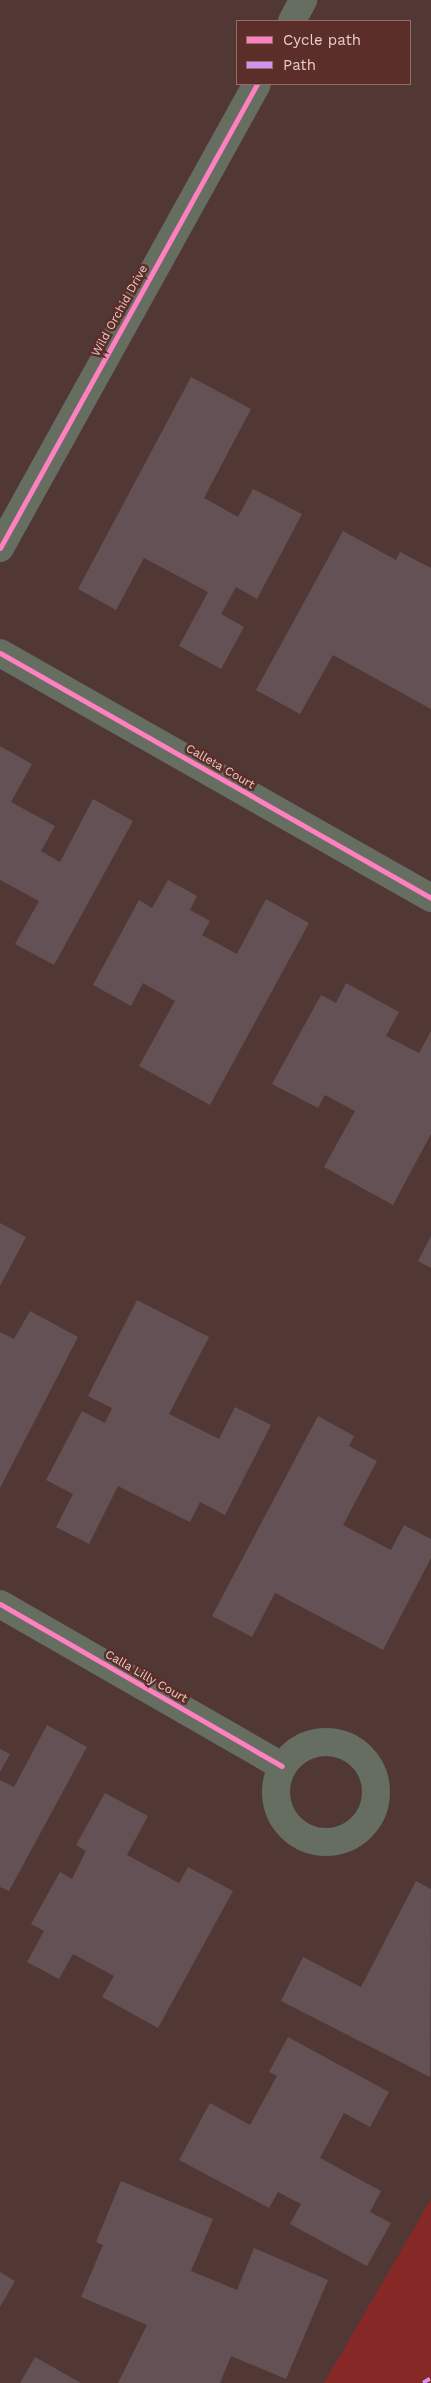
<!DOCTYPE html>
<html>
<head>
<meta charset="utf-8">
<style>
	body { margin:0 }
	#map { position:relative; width:431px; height:2383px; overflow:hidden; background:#513835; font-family:"Work Sans",sans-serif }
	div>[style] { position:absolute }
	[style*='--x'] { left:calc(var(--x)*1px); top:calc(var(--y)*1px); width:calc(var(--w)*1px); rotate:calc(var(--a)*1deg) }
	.green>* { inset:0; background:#862825 }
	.building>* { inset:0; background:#635155 }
	.minor>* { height:28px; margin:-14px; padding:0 14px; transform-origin:14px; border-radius:14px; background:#656e60 }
	.minor>.ring { margin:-14px; padding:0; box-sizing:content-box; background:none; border:28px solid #656e60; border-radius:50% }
	.quiet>* { height:4px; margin-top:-2px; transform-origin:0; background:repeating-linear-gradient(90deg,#d193ec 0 8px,transparent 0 12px) }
	.cycleway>* { height:5px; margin:-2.5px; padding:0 2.5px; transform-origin:2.5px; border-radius:2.5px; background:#ff80c0 }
	span { translate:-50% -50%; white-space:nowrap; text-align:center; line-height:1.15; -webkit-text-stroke:5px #5c2e2a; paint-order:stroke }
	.street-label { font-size:12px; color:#e9ccc8 }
	.legend { position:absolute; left:236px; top:20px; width:175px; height:65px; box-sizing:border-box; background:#5c2e2a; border:1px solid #946d69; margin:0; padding:6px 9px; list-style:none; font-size:15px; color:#e9ccc8 }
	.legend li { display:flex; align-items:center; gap:10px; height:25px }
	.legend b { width:25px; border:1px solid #946d69 }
</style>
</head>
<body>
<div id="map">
	<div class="green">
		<i style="clip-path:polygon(431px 2199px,431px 2383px,324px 2383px)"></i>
	</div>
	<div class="building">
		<i style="clip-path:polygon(191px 377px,251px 409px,204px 498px,238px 517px,253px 489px,302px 514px,257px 599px,236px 587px,221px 614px,244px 627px,221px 669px,179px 646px,208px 592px,144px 558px,116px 610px,78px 589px)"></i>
		<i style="clip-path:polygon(343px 531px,396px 560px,400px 552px,431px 568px,431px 709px,333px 655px,300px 714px,256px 690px)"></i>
		<i style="clip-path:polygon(0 746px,32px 764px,11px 802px,55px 826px,41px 851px,60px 862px,93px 799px,133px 821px,54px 965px,15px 944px,39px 901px,0 880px)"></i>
		<i style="clip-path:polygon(168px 880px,197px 896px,190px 910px,210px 921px,202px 935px,237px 954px,266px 899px,309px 923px,210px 1105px,139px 1066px,175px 1001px,143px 983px,131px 1006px,93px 985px,139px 900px,152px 908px)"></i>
		<i style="clip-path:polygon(346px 983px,399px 1012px,386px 1036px,419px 1053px,431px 1031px,431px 1134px,393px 1205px,324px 1167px,355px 1111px,325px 1095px,318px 1108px,272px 1084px,321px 995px,336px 1003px)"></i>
		<i style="clip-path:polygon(0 1223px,26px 1237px,0 1286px)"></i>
		<i style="clip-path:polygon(431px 1236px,431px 1268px,418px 1261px)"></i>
		<i style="clip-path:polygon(137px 1300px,209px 1337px,169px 1414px,219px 1439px,235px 1407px,271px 1425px,225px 1515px,200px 1502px,190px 1522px,118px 1486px,89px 1544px,56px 1527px,73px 1494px,46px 1480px,82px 1411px,105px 1423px,112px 1408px,88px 1396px)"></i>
		<i style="clip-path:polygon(30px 1311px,78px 1337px,0 1488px,0 1332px,14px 1339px)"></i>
		<i style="clip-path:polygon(318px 1416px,354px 1436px,349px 1446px,377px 1461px,343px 1525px,391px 1550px,404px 1525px,431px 1539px,431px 1558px,383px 1650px,275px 1593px,252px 1637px,212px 1616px)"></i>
		<i style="clip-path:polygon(47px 1725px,87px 1747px,9px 1891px,0 1887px,0 1780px,14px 1787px)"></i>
		<i style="clip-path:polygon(0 1749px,10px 1754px,0 1772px)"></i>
		<i style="clip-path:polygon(105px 1793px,148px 1816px,127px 1855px,179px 1883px,188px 1867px,233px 1891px,158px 2028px,102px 1997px,114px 1976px,73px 1954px,59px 1979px,27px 1962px,44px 1931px,31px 1924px,60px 1872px,72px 1879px,86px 1851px,76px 1845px)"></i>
		<i style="clip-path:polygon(416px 1881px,431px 1889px,430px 2077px,281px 2001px,303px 1957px,361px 1987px)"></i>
		<i style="clip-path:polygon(288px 2037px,389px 2092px,370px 2127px,344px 2113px,320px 2158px,381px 2191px,370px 2212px,391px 2223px,367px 2266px,290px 2224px,301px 2204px,278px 2192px,269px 2208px,179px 2160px,210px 2103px,250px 2125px,277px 2076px,269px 2072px)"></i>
		<i style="clip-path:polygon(121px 2181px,213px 2219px,191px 2271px,237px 2290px,254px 2248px,328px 2280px,286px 2379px,231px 2356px,220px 2383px,118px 2383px,147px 2325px,81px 2297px,103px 2245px,96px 2242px)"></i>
		<i style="clip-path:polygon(0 2272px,15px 2281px,0 2307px)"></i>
		<i style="clip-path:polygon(35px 2357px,81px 2383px,20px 2383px)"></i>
	</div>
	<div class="minor">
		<i style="--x:292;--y:21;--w:24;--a:-62"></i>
		<i style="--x:0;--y:548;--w:530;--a:-61.02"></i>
		<i style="--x:0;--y:653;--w:496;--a:29.6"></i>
		<i style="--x:0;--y:1604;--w:325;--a:29.9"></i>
		<i class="ring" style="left:276px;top:1742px;width:72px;height:72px"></i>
	</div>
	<div class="quiet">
		<i style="--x:423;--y:2383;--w:9;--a:-32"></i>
	</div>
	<div class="cycleway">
		<i style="--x:0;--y:548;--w:530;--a:-61.02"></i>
		<i style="--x:0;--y:653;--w:496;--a:29.6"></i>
		<i style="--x:0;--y:1604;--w:325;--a:29.9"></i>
	</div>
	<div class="street-label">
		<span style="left:120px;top:311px;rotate:-61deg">Wild Orchid Drive</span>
		<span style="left:220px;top:767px;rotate:30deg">Calleta Court</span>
		<span style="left:146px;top:1677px;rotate:30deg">Calla Lilly Court</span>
	</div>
	<ul class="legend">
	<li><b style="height:6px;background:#ff80c0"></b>Cycle path</li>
	<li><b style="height:6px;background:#d193ec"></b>Path</li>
	</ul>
</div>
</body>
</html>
